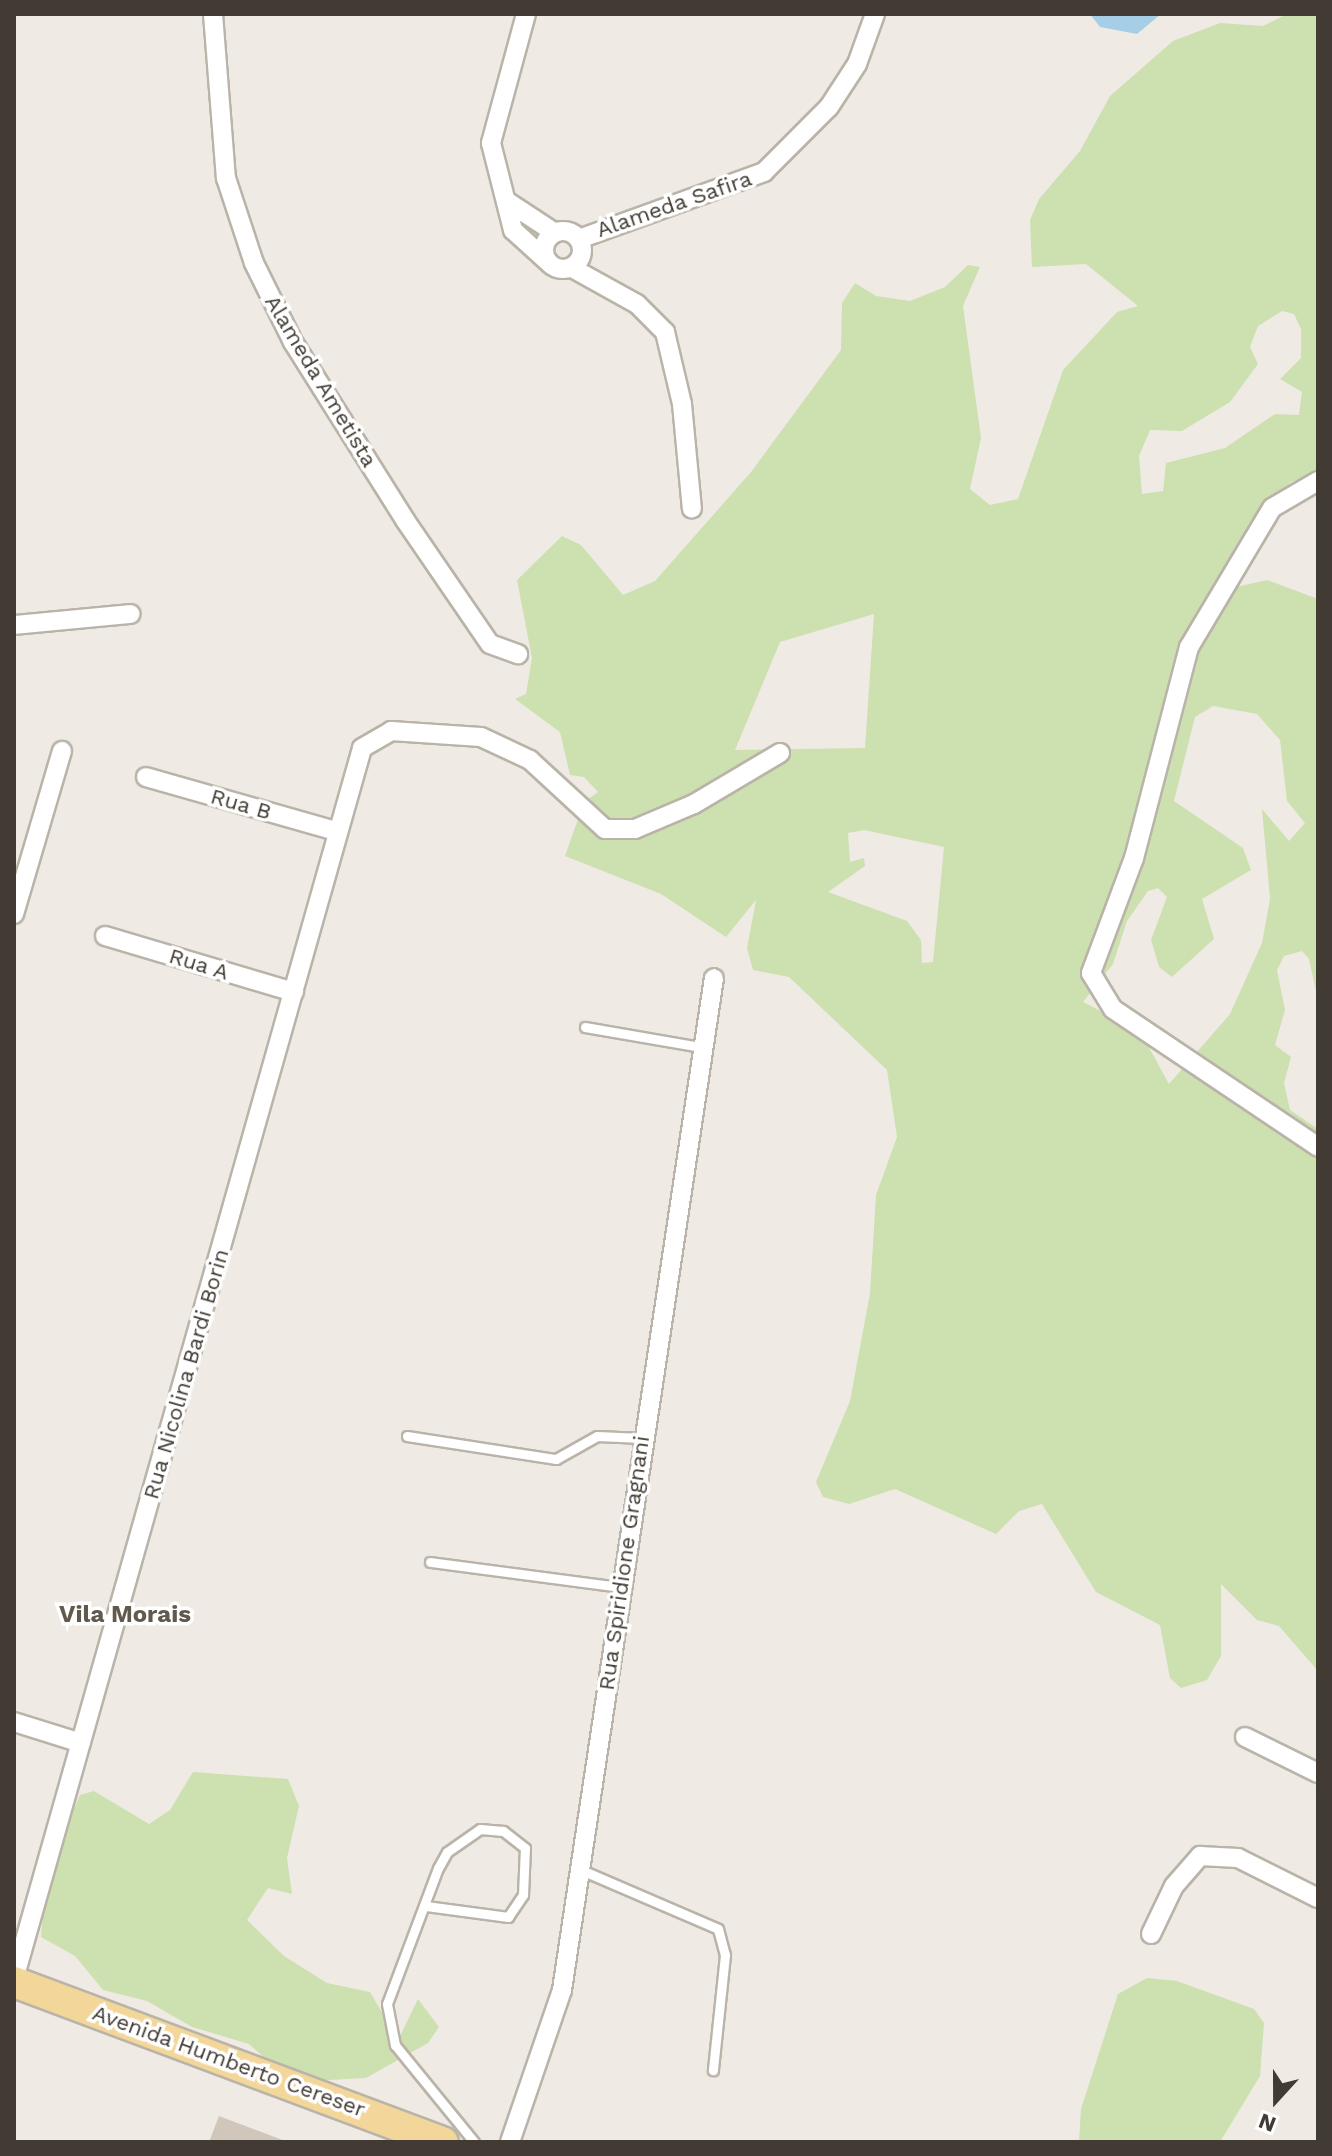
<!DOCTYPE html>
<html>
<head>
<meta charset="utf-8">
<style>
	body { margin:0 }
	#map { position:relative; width:1332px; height:2156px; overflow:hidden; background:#efebe4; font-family:"Work Sans",sans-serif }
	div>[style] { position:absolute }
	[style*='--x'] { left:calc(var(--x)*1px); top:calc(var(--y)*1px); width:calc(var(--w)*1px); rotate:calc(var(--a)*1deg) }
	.green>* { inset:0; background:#cce0b0 }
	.water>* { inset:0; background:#a6cee6 }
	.building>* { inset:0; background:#d0c7ba }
	.roads { filter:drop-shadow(2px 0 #bab3a8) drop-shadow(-2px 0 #bab3a8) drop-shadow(0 2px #bab3a8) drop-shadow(0 -2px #bab3a8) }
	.service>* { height:9px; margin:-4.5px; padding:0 4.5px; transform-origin:4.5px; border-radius:4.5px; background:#fff }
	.minor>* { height:18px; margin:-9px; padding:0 9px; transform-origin:9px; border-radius:9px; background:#fff }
	.minor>.ring { margin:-9px; padding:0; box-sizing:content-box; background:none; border:18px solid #fff; border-radius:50% }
	.primary>* { height:30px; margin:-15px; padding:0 15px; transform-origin:15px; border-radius:15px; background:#f2d69a }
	span { translate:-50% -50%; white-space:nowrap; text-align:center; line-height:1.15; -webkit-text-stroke:7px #fff; paint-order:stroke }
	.street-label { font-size:22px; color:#413b34 }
	.neighbourhood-label { font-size:24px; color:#62594d; font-weight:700 }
	.frame { position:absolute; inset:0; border:16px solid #413b34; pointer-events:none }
	.north { position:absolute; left:1236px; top:2060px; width:80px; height:80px; -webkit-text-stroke:6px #fff; paint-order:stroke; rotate:201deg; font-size:22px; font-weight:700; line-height:32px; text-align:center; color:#413b34 }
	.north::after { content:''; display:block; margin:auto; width:28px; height:36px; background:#413b34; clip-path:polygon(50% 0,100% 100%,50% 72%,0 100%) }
</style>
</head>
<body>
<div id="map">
	<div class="green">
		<i style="clip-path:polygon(evenodd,1287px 14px,1318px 14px,1318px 474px,1291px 482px,1270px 504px,1227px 589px,1267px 580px,1318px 599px,1318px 1000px,1309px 959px,1302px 951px,1284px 956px,1277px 970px,1285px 1010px,1275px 1045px,1291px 1057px,1284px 1083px,1290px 1110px,1318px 1129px,1318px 1671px,1279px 1626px,1257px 1620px,1221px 1584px,1221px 1656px,1207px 1680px,1181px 1688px,1170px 1678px,1160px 1625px,1096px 1592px,1042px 1504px,1019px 1511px,996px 1534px,895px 1489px,849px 1504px,823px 1497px,816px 1482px,850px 1401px,870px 1293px,876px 1195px,897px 1137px,887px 1070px,789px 977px,753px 970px,747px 948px,756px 900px,726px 937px,661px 894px,565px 856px,584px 802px,598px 792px,584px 777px,570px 775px,560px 732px,515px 699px,526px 694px,532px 658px,517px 580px,562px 536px,581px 545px,623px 595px,655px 581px,751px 472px,841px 350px,842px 303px,855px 283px,876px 296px,910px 301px,945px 287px,968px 265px,980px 267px,963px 306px,981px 438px,970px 489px,990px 505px,1018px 499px,1063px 370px,1117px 312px,1138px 306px,1086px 264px,1032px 267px,1030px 220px,1039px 199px,1080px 151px,1110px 96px,1173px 41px,1220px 23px,1263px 26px,1287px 14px,1282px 311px,1294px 314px,1301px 329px,1301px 358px,1280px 379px,1302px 392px,1299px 415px,1275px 414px,1225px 448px,1166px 463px,1163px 491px,1142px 494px,1139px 456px,1150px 430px,1182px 431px,1230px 402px,1258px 364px,1250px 347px,1258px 326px,1282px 311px,1287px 14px,874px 614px,865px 748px,735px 750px,780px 642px,874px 614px,1287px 14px,1213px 706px,1257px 714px,1280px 740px,1287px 801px,1305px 823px,1289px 841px,1262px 809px,1270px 899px,1262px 943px,1230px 1014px,1169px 1084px,1140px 1031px,1083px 1002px,1113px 964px,1127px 921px,1148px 891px,1158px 888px,1167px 897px,1151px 940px,1159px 967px,1172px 977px,1214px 939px,1202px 899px,1251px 870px,1243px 848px,1174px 801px,1195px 717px,1213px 706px,1287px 14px,864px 830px,944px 847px,933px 962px,922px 963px,921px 940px,907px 921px,828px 892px,865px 866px,864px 858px,850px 862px,848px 833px,864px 830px)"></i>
		<i style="clip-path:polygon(193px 1772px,288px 1779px,299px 1806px,287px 1858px,292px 1894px,268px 1888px,247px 1920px,284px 1956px,327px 1983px,370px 1992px,398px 2040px,418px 1999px,439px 2027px,428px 2043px,366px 2078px,292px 2082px,249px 2044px,192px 2027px,147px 2001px,103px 1990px,75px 1956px,41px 1937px,46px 1871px,80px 1795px,94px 1791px,149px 1824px,170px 1810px)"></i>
		<i style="clip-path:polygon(1147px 1978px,1177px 1981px,1254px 2009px,1264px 2023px,1260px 2076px,1220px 2142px,1079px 2142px,1081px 2109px,1118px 1994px)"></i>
	</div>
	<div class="water">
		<i style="clip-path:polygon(1090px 14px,1161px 14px,1137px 34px,1100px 27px)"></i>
	</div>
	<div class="building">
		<i style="clip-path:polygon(219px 2116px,288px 2142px,209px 2142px)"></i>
	</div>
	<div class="roads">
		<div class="service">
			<i style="--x:585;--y:1027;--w:118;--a:9.8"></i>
			<i style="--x:407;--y:1436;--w:151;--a:8.8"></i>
			<i style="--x:556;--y:1459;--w:47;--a:-29.3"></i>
			<i style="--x:597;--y:1436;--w:45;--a:2.5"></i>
			<i style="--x:430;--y:1562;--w:192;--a:7.5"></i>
			<i style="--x:579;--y:1869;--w:151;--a:23.3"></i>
			<i style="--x:718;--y:1929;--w:27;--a:75"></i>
			<i style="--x:725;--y:1955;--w:116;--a:96"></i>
			<i style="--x:426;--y:1906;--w:83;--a:7.6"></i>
			<i style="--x:508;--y:1917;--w:27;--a:-56"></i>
			<i style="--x:523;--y:1895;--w:47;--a:-87.6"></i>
			<i style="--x:525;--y:1848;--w:28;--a:-142"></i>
			<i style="--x:503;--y:1831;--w:23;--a:-175"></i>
			<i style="--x:480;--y:1829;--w:40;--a:145.1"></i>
			<i style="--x:447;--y:1852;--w:18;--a:119"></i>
			<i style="--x:438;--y:1868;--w:145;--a:110.6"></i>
			<i style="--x:387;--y:2004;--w:42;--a:79"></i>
			<i style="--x:395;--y:2045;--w:125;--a:50.8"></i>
		</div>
		<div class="minor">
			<i style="--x:213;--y:14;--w:165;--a:85.5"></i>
			<i style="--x:226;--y:178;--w:89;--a:71.8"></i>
			<i style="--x:254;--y:263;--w:88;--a:63.7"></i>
			<i style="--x:293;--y:342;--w:210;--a:57.8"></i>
			<i style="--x:405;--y:520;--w:150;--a:55.6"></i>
			<i style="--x:490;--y:644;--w:30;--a:20"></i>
			<i style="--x:526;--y:14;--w:134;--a:105.2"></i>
			<i style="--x:491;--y:143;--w:90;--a:75.8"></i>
			<i style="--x:513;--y:230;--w:47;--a:42.4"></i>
			<i style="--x:508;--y:202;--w:56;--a:33.4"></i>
			<i class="ring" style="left:544px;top:231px;width:20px;height:20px"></i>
			<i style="--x:579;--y:239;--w:197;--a:-19.9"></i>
			<i style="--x:764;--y:172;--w:92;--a:-45"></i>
			<i style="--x:829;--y:107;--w:51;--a:-56.9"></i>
			<i style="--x:857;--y:64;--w:53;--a:-70.2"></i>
			<i style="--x:572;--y:268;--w:74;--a:29"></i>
			<i style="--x:637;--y:304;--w:40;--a:45"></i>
			<i style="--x:665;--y:332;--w:74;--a:76.7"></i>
			<i style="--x:682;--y:404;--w:105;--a:84.6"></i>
			<i style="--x:1318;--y:481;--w:53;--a:149.6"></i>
			<i style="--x:1272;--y:508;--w:162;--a:120.8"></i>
			<i style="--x:1189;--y:647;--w:218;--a:104.6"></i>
			<i style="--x:1134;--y:858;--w:123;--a:110.5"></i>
			<i style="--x:1091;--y:973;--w:42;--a:58.6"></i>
			<i style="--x:1113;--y:1009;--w:247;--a:33.9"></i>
			<i style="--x:14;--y:625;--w:117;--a:-5.4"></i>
			<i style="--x:146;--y:777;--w:197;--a:15.9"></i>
			<i style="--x:14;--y:914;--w:170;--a:-73.6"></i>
			<i style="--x:105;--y:936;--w:197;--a:16.5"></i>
			<i style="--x:14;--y:1722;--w:70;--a:17.4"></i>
			<i style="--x:1245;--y:1737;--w:81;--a:26.3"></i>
			<i style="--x:1151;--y:1934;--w:53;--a:-64.4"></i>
			<i style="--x:1174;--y:1886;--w:40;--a:-49"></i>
			<i style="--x:1200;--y:1856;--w:38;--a:3"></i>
			<i style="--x:1238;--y:1858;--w:89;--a:26.6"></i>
			<i style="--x:14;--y:1979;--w:1279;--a:-74.21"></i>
			<i style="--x:362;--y:748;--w:34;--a:-30"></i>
			<i style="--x:391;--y:731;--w:90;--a:3.8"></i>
			<i style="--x:481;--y:737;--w:54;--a:25.1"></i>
			<i style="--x:530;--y:760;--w:102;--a:42.6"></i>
			<i style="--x:605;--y:829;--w:30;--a:0"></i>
			<i style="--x:635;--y:829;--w:64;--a:-23"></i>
			<i style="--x:694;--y:804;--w:100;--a:-30.7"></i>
			<i style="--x:510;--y:2142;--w:161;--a:-71.1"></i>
			<i style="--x:562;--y:1990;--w:1023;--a:-81.46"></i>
		</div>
		<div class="primary">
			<i style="--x:14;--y:1982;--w:458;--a:20.5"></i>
		</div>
	</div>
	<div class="street-label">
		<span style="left:674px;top:204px;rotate:-19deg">Alameda Safira</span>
		<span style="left:321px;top:381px;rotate:59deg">Alameda Ametista</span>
		<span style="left:241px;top:804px;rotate:16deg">Rua B</span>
		<span style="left:199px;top:964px;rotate:17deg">Rua A</span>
		<span style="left:186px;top:1374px;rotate:-74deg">Rua Nicolina Bardi Borin</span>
		<span style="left:624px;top:1563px;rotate:-82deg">Rua Spiridione Gragnani</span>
		<span style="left:229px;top:2061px;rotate:20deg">Avenida Humberto Cereser</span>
	</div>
	<div class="neighbourhood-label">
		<span style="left:125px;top:1615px">Vila Morais</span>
	</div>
	<div class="frame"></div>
	<div class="north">N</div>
</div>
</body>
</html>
